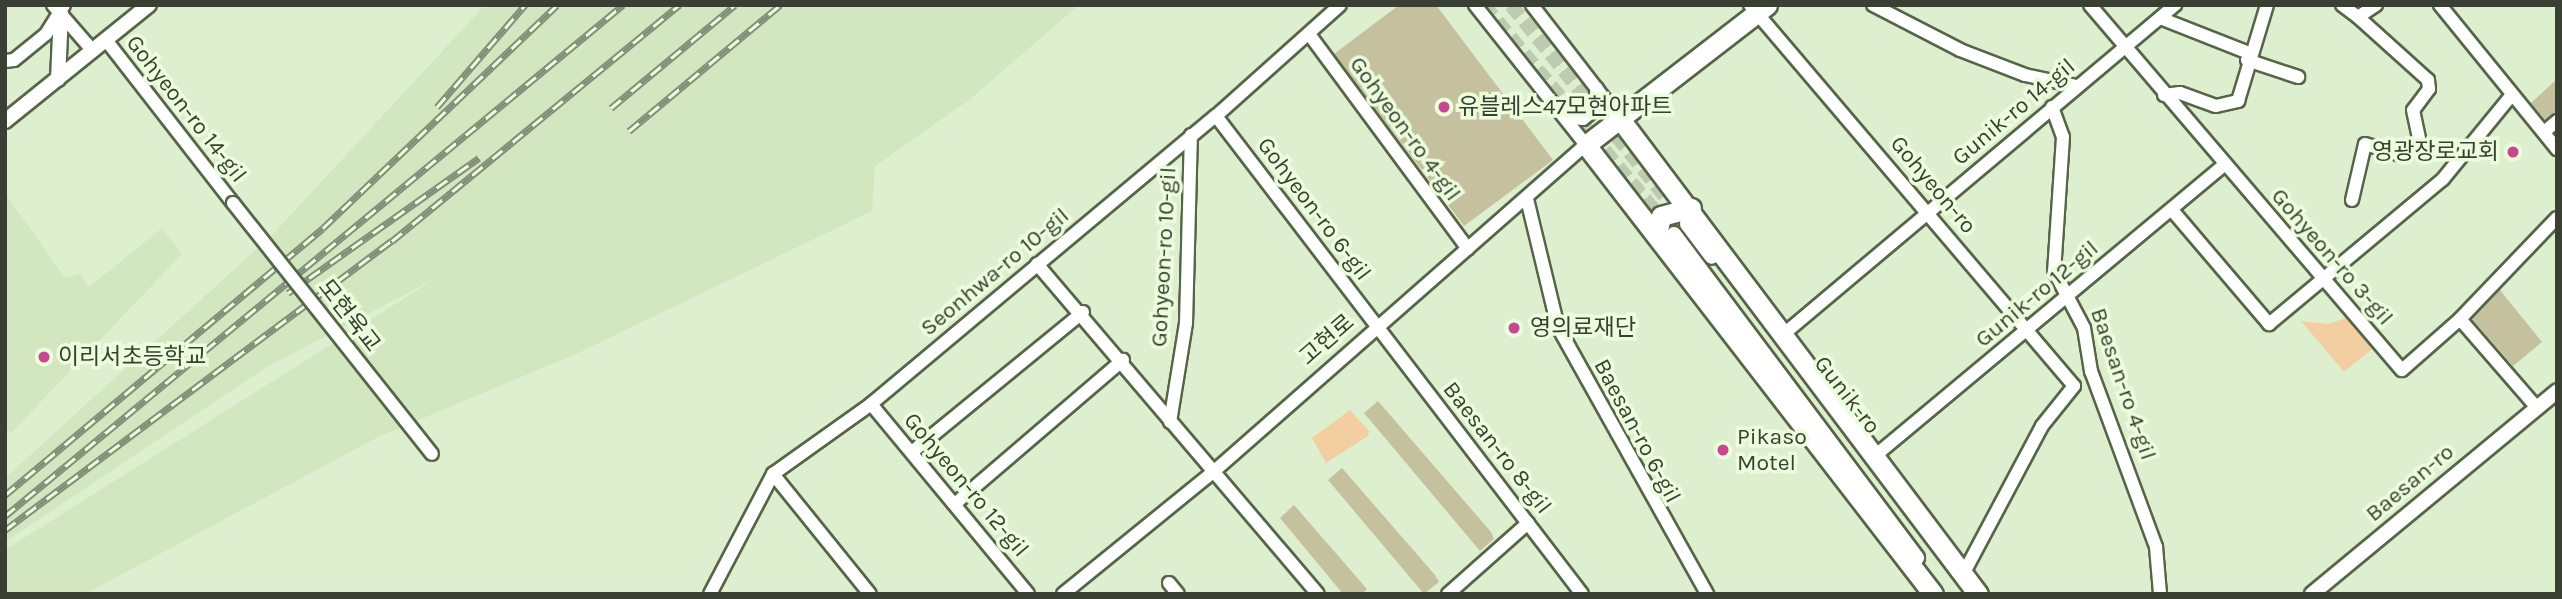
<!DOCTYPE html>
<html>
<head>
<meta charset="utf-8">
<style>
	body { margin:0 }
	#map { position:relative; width:2562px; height:599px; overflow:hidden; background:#deefcf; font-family:Karla,"Noto Sans KR",sans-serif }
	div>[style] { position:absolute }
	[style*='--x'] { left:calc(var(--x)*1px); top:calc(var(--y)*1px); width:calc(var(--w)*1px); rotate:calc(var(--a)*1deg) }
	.built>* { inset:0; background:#d2e7bf }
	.green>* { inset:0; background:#f2cea0 }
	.building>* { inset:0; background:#c5c19f }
	.tertiary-tunnel>* { height:14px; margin-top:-7px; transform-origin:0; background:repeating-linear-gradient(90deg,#bdccb0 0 14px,transparent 0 21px) }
	.roads { filter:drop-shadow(2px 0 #566549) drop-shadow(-2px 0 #566549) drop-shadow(0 2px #566549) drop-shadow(0 -2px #566549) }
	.minor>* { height:12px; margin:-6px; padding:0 6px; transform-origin:6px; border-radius:6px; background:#fff }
	.tertiary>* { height:14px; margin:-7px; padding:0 7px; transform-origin:7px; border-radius:7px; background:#fff }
	.primary>* { height:19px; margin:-9.5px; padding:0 9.5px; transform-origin:9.5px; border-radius:9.5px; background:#fff }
	.rail>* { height:7px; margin-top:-3.5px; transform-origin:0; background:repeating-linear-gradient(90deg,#ebfddc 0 13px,#838e79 0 26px); box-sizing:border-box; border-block:2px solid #838e79 }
	.bridges { filter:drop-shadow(2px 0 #566549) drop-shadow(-2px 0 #566549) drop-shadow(0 2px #566549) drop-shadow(0 -2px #566549) }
	.minor-bridge>* { height:12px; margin:-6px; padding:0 6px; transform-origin:6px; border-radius:6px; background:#fff }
	.dots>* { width:19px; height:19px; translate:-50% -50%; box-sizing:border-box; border:4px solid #ebfddc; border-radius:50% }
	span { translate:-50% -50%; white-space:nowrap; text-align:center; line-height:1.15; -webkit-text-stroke:7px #ebfddc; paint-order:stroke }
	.poi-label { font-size:23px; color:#394033 }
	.left { translate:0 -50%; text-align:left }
	.right { translate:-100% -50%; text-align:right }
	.street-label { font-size:23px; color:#394033 }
	.frame { position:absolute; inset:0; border:7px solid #394033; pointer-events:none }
</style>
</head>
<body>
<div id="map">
	<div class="built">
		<i style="clip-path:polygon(485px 5px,1079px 5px,969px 100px,875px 166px,872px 211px,576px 354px,378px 437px,85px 594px,5px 594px,5px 550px,438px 277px,267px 367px,5px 542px,5px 478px,273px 234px)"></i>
		<i style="clip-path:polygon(5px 193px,65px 278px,80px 274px,89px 287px,162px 228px,182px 254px,11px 433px,5px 428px)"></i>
	</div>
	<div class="green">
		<i style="clip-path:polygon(2346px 318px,2372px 349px,2344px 372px,2301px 321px,2328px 324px)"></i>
		<i style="clip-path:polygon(1350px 410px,1369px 431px,1368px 436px,1326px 463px,1312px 438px)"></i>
	</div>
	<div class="building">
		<i style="clip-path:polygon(1399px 5px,1436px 5px,1553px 160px,1464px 226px,1334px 54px)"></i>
		<i style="clip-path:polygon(2557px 79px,2557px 111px,2545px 120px,2531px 103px)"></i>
		<i style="clip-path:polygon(2500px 290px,2542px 342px,2513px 366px,2472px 319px)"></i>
		<i style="clip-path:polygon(1378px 401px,1491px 532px,1494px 539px,1480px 551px,1364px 413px)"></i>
		<i style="clip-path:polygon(1342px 468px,1435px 575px,1439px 582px,1424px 594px,1328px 480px)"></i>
		<i style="clip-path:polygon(1294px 505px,1367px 589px,1362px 594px,1343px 594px,1280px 518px)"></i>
	</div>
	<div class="tertiary-tunnel">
		<i style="--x:1484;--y:5;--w:298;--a:50.3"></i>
		<i style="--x:1511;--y:5;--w:273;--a:51.2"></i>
	</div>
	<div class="roads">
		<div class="minor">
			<i style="--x:53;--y:5;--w:61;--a:49"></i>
			<i style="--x:1532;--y:5;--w:144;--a:52.3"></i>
			<i style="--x:1750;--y:5;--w:500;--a:49.62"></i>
			<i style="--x:2074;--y:386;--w:51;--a:128.7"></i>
			<i style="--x:2042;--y:426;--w:164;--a:118"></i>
			<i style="--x:1873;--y:5;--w:98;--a:27.3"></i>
			<i style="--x:1960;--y:50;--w:70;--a:21"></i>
			<i style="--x:2025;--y:75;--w:52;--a:12.2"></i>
			<i style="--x:2090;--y:5;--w:480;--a:49.5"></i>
			<i style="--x:2402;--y:370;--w:77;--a:-41.3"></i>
			<i style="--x:2460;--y:319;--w:140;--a:-46.2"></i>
			<i style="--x:2342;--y:5;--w:20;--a:37"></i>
			<i style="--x:2358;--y:17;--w:22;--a:-34"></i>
			<i style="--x:2440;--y:5;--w:186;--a:50.9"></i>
			<i style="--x:2358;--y:17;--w:94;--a:42"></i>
			<i style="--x:2428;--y:80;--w:9;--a:84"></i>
			<i style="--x:2429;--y:89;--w:26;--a:127"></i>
			<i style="--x:2413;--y:110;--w:34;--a:78"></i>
			<i style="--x:2160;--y:18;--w:96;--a:21.5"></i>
			<i style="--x:1309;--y:34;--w:267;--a:53.5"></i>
			<i style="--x:106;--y:40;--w:207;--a:52.1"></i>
			<i style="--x:2247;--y:60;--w:54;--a:18.4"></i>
			<i style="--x:5;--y:61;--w:9;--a:-6"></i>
			<i style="--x:14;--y:60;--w:41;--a:-39.1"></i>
			<i style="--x:46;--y:34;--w:34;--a:-58"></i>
			<i style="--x:2164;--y:95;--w:16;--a:-7"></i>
			<i style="--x:2180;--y:93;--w:38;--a:20"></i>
			<i style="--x:2216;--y:106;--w:23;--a:-13"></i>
			<i style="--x:2238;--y:101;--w:100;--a:-73.2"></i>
			<i style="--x:2052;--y:107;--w:32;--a:70"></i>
			<i style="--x:2063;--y:137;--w:134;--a:93.8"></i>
			<i style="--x:2054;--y:271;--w:64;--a:62.2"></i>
			<i style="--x:2084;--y:328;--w:44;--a:80.8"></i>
			<i style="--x:2091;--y:371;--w:188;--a:69.7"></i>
			<i style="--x:2156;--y:547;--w:47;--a:85.1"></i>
			<i style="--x:1216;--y:116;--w:602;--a:52.56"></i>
			<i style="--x:1564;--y:117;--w:19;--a:6"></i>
			<i style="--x:1583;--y:119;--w:13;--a:-39"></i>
			<i style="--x:1593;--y:111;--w:23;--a:-80"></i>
			<i style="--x:2544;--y:132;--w:17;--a:-40"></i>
			<i style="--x:1527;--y:199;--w:132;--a:76.4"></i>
			<i style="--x:1558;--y:327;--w:306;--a:60.8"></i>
			<i style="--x:2352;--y:200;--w:57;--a:-76.9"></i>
			<i style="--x:2365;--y:144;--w:37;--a:17"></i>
			<i style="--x:2172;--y:210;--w:150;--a:49.6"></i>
			<i style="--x:2269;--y:324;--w:226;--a:-39.8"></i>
			<i style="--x:2443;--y:179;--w:107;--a:-50.7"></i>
			<i style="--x:1037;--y:264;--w:433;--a:49.6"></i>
			<i style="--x:2460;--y:319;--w:118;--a:49.1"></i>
			<i style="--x:1785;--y:333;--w:510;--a:-40.06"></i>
			<i style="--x:871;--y:404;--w:246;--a:50.4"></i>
			<i style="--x:1170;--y:422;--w:100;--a:-80.8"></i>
			<i style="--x:1186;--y:323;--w:188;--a:-88.5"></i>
			<i style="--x:912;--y:452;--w:221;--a:-39.3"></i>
			<i style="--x:1876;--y:455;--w:453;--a:-39.8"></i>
			<i style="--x:773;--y:474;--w:154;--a:51.1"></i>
			<i style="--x:956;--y:503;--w:220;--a:-40.6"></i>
			<i style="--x:1169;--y:583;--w:14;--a:51"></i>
			<i style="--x:710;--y:594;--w:136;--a:-62.3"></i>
			<i style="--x:773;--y:474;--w:120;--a:-35.5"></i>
			<i style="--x:871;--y:404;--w:449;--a:-39.9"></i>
			<i style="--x:1216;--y:116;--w:166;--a:-41.8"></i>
			<i style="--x:1063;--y:594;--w:192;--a:-39.1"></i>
			<i style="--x:1212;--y:473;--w:497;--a:-41.3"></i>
			<i style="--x:1586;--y:145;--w:179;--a:-128.4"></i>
			<i style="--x:1448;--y:594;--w:107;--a:-41.6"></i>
		</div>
		<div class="tertiary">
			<i style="--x:58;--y:79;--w:65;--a:-87.4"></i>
			<i style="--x:5;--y:121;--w:185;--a:-38.9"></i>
			<i style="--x:1687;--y:224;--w:41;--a:52.9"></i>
			<i style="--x:1674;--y:234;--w:405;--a:53.1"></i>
			<i style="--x:2312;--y:594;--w:318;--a:-39.6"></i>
		</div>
		<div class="primary">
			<i style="--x:1767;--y:5;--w:229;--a:142.3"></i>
			<i style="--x:1586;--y:145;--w:567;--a:52.3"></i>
			<i style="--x:1620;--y:119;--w:595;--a:53"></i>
			<i style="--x:1657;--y:235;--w:19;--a:-78"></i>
			<i style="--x:1661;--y:216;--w:31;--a:-15"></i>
		</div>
	</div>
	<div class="rail">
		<i style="--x:437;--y:107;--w:135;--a:-49.2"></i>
		<i style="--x:611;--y:108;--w:161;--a:-39.7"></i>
		<i style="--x:629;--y:131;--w:197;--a:-39.8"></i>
		<i style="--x:288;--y:293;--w:234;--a:-35.3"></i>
		<i style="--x:5;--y:495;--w:415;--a:-40"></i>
		<i style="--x:323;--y:228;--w:323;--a:-43.6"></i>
		<i style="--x:5;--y:516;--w:802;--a:-39.59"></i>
		<i style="--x:5;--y:530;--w:483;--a:-36.8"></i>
		<i style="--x:392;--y:241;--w:372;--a:-39.4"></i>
	</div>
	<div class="bridges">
		<div class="minor-bridge">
			<i style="--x:233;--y:203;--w:320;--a:51.6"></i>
		</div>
	</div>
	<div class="dots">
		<i style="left:1444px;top:107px;background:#c84791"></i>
		<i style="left:2513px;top:152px;background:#c84791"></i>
		<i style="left:1514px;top:328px;background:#c84791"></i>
		<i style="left:44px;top:357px;background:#c84791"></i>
		<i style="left:1723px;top:450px;background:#c84791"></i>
	</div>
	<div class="poi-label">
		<span class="left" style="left:1458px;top:107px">유블레스47모현아파트</span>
		<span class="right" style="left:2499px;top:152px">영광장로교회</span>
		<span class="left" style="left:1530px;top:328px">영의료재단</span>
		<span class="left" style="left:58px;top:357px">이리서초등학교</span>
		<span class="left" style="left:1737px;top:450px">Pikaso<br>Motel</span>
	</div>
	<div class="street-label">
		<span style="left:186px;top:109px;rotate:52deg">Gohyeon-ro 14-gil</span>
		<span style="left:2014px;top:112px;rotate:-40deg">Gunik-ro 14-gil</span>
		<span style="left:1405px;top:129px;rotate:54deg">Gohyeon-ro 4-gil</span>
		<span style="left:1933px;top:185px;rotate:50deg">Gohyeon-ro</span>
		<span style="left:1314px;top:209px;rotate:53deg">Gohyeon-ro 6-gil</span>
		<span style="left:1164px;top:257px;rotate:-87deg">Gohyeon-ro 10-gil</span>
		<span style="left:2332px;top:257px;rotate:49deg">Gohyeon-ro 3-gil</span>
		<span style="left:995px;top:272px;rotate:-40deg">Seonhwa-ro 10-gil</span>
		<span style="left:2037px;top:294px;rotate:-40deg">Gunik-ro 12-gil</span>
		<span style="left:349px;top:316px;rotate:52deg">모현육교</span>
		<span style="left:1327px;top:340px;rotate:-41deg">고현로</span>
		<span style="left:2123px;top:384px;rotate:71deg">Baesan-ro 4-gil</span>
		<span style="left:1847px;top:395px;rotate:52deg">Gunik-ro</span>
		<span style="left:1637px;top:431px;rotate:62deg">Baesan-ro 6-gil</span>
		<span style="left:1497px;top:448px;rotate:52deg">Baesan-ro 8-gil</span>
		<span style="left:2410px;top:483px;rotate:-40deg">Baesan-ro</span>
		<span style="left:966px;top:485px;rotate:50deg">Gohyeon-ro 12-gil</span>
	</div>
	<div class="frame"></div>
</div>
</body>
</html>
